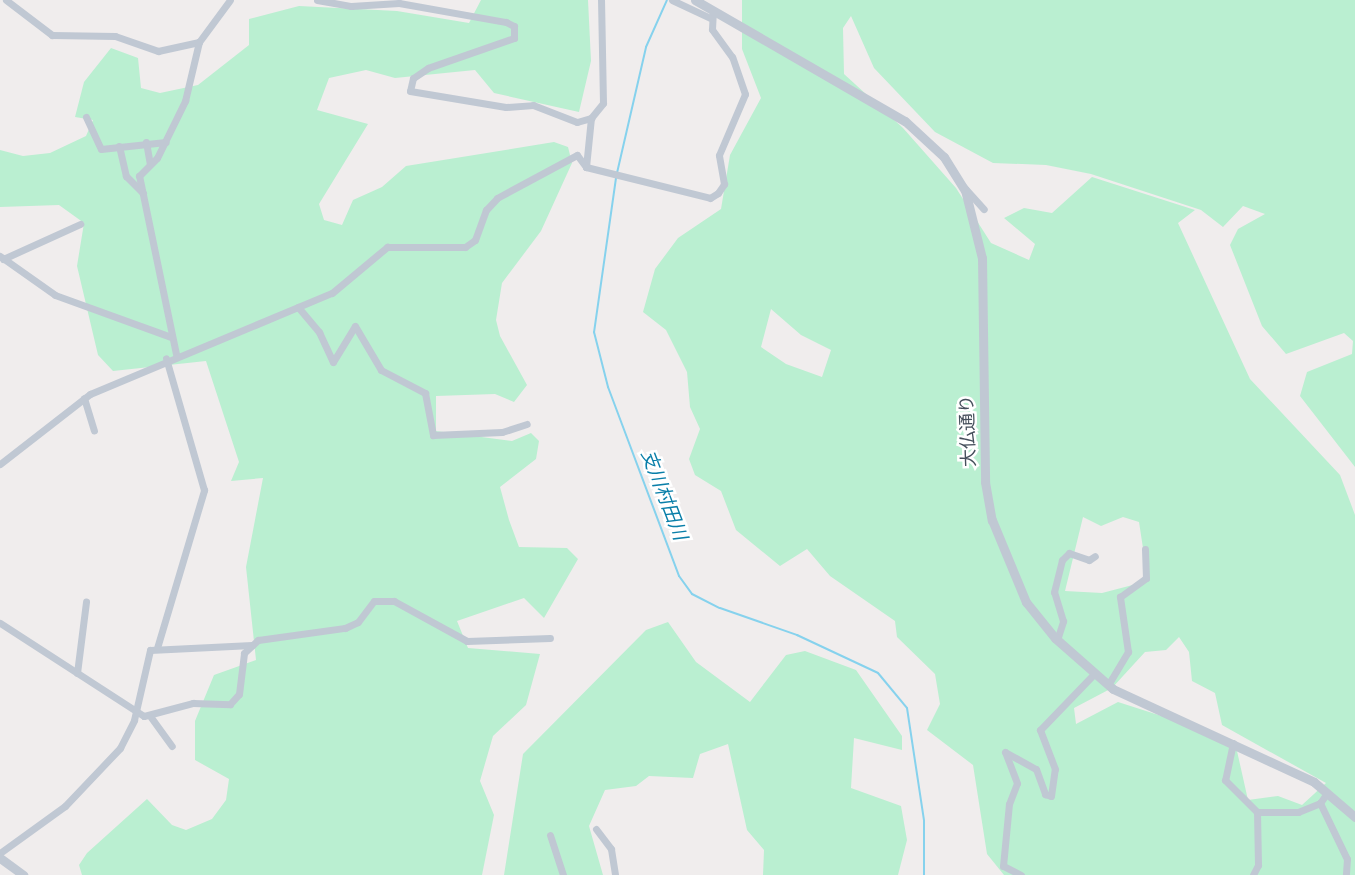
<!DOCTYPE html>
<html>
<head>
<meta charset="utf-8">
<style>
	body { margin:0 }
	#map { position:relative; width:1355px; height:875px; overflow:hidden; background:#f0eded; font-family:Quicksand,"Noto Sans JP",sans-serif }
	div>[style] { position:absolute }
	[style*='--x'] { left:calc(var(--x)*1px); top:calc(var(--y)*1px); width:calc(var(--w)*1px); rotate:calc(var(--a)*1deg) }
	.green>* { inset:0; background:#baefd1 }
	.stream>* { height:2px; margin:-1px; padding:0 1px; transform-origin:1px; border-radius:1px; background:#86d2ed }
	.minor>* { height:7px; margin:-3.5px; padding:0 3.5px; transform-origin:3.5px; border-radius:3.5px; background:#c0c8d3 }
	.tertiary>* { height:9px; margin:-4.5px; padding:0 4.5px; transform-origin:4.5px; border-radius:4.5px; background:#c0c8d3 }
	span { translate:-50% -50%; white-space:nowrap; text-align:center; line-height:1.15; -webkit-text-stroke:5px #fff; paint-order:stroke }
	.street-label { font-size:18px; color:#454f5b }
	.water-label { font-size:19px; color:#0a7fa9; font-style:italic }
</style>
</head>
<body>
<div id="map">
	<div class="green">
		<i style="clip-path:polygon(481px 0,588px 0,591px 61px,579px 112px,494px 93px,475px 70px,395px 78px,366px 70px,329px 78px,317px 110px,368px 124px,319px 204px,324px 220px,342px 225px,353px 200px,382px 187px,406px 166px,554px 142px,568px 147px,572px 163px,541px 231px,502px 283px,496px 320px,500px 336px,527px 385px,514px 402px,495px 394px,436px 396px,436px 431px,512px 441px,531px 433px,539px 441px,536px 459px,500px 487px,509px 520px,519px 547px,567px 548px,578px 559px,544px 618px,524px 598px,457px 621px,468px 648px,540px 654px,526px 705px,493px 736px,480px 781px,494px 815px,482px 875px,82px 875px,79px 865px,87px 853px,147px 799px,172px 825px,186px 830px,212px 819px,226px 800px,229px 779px,195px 760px,195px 721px,214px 675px,256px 660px,246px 567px,263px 478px,231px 481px,239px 462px,206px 361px,113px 371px,98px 355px,77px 266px,84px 223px,59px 205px,0 207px,0 150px,23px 156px,50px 153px,86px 136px,93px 120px,75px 117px,84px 82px,111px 48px,138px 58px,141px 88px,160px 93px,198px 85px,249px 45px,249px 19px,299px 6px,397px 11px,469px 23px)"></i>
		<i style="clip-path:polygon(evenodd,742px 0,1355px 0,1355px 467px,1300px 396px,1307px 372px,1352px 354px,1353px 341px,1344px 333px,1286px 354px,1262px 326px,1230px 245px,1238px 229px,1265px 214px,1243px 206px,1223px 227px,1201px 210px,1091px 174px,1046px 165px,993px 163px,935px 132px,874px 68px,851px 16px,843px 28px,844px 74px,903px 128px,956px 188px,991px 243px,1029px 260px,1035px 244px,1004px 218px,1024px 208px,1052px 213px,1092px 177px,1195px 210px,1178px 223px,1250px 379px,1340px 475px,1355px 515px,1355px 875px,1004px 875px,987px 854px,973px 765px,927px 730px,940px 704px,935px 674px,897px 637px,895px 621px,830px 576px,807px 549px,780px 566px,736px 530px,721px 491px,695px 475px,689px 459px,700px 429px,690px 407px,687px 372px,666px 330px,643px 312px,655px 269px,678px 238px,721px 209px,730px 155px,761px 98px,742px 49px,742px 0,771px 309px,801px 335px,831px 350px,822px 377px,786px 364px,761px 347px,771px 309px,742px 0,1083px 517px,1101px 526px,1123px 517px,1139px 522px,1148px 581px,1102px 593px,1065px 591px,1083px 517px,742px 0,1179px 637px,1189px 652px,1192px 681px,1215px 693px,1222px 725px,1326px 783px,1302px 805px,1278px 796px,1248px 800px,1237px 751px,1171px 719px,1118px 702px,1076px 724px,1074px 708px,1112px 688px,1145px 652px,1166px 650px,1179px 637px)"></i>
		<i style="clip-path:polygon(668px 622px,696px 662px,750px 702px,786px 655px,805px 651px,856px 670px,902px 736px,902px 750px,854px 738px,851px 788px,901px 806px,907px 840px,898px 875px,763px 875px,764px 850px,747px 830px,728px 744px,700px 754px,693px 778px,649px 776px,636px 786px,605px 790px,589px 826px,603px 875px,504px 875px,523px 754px,646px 630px)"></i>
	</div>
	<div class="stream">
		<i style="--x:617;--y:173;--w:129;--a:-77"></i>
		<i style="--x:646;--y:47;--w:51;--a:-65.9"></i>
		<i style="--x:616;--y:178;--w:156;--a:98.1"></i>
		<i style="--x:594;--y:332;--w:57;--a:75.7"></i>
		<i style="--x:608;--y:387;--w:202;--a:69.4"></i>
		<i style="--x:679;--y:576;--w:22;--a:54"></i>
		<i style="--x:692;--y:594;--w:31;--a:27"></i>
		<i style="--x:720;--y:608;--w:82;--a:19.3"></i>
		<i style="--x:797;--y:635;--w:89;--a:25.1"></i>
		<i style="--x:878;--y:673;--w:45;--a:50.4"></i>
		<i style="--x:907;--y:708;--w:114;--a:81.4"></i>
		<i style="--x:924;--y:821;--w:54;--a:90"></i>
	</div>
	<div class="minor">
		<i style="--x:6;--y:0;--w:58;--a:37.3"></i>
		<i style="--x:52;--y:35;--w:63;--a:0.9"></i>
		<i style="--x:115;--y:36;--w:46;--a:19.2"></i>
		<i style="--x:158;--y:51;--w:42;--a:-12.4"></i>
		<i style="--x:199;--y:42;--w:52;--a:-53.6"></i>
		<i style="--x:317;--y:0;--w:35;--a:10"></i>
		<i style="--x:351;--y:6;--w:48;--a:-3.6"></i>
		<i style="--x:399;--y:3;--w:109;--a:10.1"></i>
		<i style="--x:506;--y:22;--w:9;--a:27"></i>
		<i style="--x:514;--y:26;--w:12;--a:90"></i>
		<i style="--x:514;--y:38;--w:91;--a:160.8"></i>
		<i style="--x:428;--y:68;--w:18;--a:146"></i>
		<i style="--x:413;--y:78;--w:13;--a:103"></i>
		<i style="--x:410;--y:91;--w:97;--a:9.5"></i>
		<i style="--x:506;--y:107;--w:27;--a:-4"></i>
		<i style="--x:533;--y:105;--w:47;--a:21.1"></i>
		<i style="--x:577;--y:122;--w:15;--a:-16"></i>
		<i style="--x:672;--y:0;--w:42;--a:25.3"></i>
		<i style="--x:86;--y:117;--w:35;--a:65"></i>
		<i style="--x:101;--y:149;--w:65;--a:-6.1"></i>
		<i style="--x:146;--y:142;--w:22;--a:80"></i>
		<i style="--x:119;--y:146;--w:31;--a:77"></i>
		<i style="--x:126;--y:176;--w:24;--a:45"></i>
		<i style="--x:586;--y:167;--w:49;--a:-84.2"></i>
		<i style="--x:591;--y:118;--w:19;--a:-51"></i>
		<i style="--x:603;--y:103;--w:103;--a:-91.1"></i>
		<i style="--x:963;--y:186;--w:31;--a:48"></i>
		<i style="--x:0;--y:256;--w:67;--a:35.3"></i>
		<i style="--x:55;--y:295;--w:123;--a:19.9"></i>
		<i style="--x:3;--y:259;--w:85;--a:-24.4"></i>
		<i style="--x:298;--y:307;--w:33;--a:50"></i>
		<i style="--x:319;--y:332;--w:33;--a:65"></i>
		<i style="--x:333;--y:362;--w:42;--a:-58.6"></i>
		<i style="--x:355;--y:326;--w:51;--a:59.4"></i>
		<i style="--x:381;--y:370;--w:50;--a:27.6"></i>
		<i style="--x:425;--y:393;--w:43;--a:79.2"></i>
		<i style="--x:433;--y:435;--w:69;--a:-2.5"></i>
		<i style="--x:502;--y:432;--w:26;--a:-18"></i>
		<i style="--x:176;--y:354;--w:182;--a:-101.7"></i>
		<i style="--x:139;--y:176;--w:25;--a:-45"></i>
		<i style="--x:157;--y:158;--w:64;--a:-63.8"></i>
		<i style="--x:185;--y:101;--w:61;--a:-76.7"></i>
		<i style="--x:84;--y:398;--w:34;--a:73"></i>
		<i style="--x:0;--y:464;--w:114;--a:-37.9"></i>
		<i style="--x:90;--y:394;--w:262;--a:-22.7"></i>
		<i style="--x:332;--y:293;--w:72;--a:-39.9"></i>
		<i style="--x:387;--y:247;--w:78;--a:0"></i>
		<i style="--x:465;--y:247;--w:12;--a:-35"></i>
		<i style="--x:475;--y:240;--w:32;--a:-70"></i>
		<i style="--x:486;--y:210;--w:16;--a:-47"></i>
		<i style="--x:497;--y:198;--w:91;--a:-28.3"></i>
		<i style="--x:577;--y:155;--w:15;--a:53"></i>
		<i style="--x:586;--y:167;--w:128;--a:14"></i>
		<i style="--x:710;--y:198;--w:9;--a:-32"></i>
		<i style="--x:718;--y:193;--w:11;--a:-56"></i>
		<i style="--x:724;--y:184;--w:29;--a:-100"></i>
		<i style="--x:719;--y:155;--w:66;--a:-66.9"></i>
		<i style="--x:745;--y:94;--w:39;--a:-109"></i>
		<i style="--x:732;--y:57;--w:34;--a:-126"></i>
		<i style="--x:712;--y:29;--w:19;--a:-87"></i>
		<i style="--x:0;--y:623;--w:171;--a:32.9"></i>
		<i style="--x:144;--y:716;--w:51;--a:-14.9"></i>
		<i style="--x:193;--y:703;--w:37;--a:2"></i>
		<i style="--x:230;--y:704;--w:13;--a:-48"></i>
		<i style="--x:239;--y:694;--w:41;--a:-83"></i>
		<i style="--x:244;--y:653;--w:19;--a:-43"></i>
		<i style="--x:258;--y:640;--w:88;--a:-7.9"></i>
		<i style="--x:345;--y:628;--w:14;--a:-25"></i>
		<i style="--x:358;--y:622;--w:26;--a:-53"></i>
		<i style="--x:374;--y:601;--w:20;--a:0"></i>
		<i style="--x:394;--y:601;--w:83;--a:28.7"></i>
		<i style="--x:467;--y:641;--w:83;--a:-2.1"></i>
		<i style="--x:1057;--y:640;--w:20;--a:-72"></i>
		<i style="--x:1063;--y:621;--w:30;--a:-107"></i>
		<i style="--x:1054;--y:592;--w:33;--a:-76"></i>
		<i style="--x:1062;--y:560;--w:10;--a:-45"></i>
		<i style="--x:1069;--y:553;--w:21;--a:19"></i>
		<i style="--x:1089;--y:560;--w:7;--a:-34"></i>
		<i style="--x:157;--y:648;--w:165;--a:-73.4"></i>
		<i style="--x:204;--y:490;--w:137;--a:-106.1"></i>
		<i style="--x:77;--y:673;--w:72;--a:-82.8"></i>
		<i style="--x:1108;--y:685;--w:39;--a:-59"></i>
		<i style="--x:1128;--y:652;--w:56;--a:-98.3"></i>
		<i style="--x:1120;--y:597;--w:32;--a:-36"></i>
		<i style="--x:1146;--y:578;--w:29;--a:-92"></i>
		<i style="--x:150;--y:716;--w:37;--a:54"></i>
		<i style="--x:1233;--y:743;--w:38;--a:102"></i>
		<i style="--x:1225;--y:780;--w:45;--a:45"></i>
		<i style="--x:1257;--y:812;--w:53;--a:88.9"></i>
		<i style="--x:1258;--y:865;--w:11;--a:117"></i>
		<i style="--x:1320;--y:803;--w:62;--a:64.3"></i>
		<i style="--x:1347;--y:859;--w:16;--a:94"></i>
		<i style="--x:1257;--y:812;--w:41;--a:0"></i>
		<i style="--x:1298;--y:812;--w:24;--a:-22"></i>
		<i style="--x:1320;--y:803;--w:12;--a:-55"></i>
		<i style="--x:596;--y:829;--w:25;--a:53"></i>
		<i style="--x:611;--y:849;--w:26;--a:81"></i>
		<i style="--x:550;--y:835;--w:42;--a:72"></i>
		<i style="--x:0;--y:853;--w:80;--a:-35.9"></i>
		<i style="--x:65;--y:806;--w:80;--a:-46.5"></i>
		<i style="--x:120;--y:748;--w:31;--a:-63"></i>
		<i style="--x:134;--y:720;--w:72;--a:-77.1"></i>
		<i style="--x:150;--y:650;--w:102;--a:-2.8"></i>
		<i style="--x:1021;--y:875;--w:20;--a:-153"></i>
		<i style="--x:1003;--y:866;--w:62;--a:-84.5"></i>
		<i style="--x:1009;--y:804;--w:22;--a:-69"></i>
		<i style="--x:1017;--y:783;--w:33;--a:-111"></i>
		<i style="--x:1005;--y:752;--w:35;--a:29"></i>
		<i style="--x:1036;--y:769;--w:27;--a:70"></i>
		<i style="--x:1045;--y:794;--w:6;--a:18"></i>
		<i style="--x:1051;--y:796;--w:27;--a:-82"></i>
		<i style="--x:1055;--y:769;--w:42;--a:-111"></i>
		<i style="--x:1040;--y:730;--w:76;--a:-46.1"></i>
	</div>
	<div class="tertiary">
		<i style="--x:695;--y:0;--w:242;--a:30"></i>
		<i style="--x:905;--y:121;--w:53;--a:42.7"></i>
		<i style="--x:944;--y:157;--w:39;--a:58"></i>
		<i style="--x:965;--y:190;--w:70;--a:76"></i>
		<i style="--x:982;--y:258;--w:224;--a:89.2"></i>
		<i style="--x:985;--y:482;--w:39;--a:80"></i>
		<i style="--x:992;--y:520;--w:89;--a:67.5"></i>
		<i style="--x:1026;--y:602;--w:46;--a:51.1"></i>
		<i style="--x:1055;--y:638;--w:77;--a:41.3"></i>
		<i style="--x:1113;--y:689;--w:221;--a:24.8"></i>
		<i style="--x:1314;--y:782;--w:54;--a:40.5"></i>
		<i style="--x:0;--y:858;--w:29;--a:36"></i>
	</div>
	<div class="street-label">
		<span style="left:968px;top:431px;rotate:-92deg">大仏通り</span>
	</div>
	<div class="water-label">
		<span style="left:664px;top:495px;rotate:69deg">支川村田川</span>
	</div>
</div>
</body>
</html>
